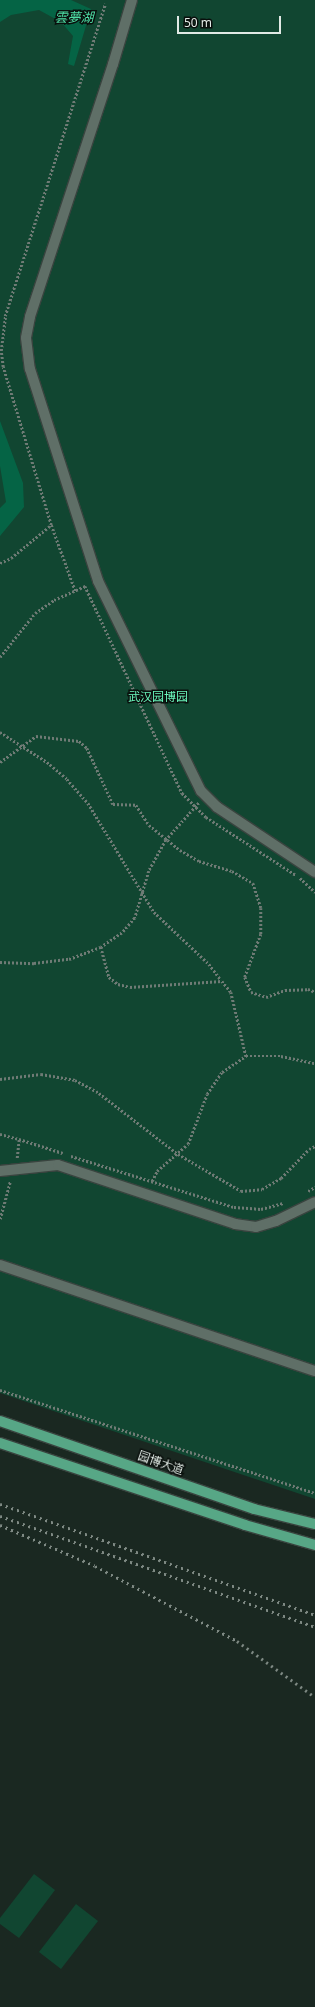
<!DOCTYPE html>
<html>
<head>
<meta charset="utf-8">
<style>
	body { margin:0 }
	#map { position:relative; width:315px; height:2007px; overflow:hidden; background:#1a2821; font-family:"Noto Sans","Noto Sans SC",sans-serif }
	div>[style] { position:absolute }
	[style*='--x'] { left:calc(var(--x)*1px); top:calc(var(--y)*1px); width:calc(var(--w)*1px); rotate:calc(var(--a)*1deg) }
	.green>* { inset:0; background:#114631 }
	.water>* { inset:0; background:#056445 }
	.path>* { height:2.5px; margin-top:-1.25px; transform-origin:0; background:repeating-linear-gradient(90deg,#6f7b75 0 2px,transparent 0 4px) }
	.roads { filter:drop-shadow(1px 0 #39443f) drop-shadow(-1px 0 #39443f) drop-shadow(0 1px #39443f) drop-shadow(0 -1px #39443f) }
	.minor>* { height:10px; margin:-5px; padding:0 5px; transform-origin:5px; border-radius:5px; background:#5f6f67 }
	.major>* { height:10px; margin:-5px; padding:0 5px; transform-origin:5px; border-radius:5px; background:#57a786 }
	.rail>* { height:3px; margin-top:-1.5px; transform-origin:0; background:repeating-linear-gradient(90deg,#7f8a84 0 2px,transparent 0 6px) }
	span { translate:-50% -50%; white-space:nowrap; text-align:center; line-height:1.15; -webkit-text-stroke:3px #090f0c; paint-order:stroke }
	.park-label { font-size:12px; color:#6bf7bd }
	.street-label { font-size:12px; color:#e1eae5 }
	.water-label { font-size:13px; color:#4edea5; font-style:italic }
	.scale { position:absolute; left:177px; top:16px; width:104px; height:18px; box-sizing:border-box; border:2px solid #e1eae5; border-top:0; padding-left:5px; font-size:12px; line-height:14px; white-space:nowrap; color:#e1eae5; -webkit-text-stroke:3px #090f0c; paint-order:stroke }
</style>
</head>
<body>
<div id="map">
	<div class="green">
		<i style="clip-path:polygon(0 0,315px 0,315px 1499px,0 1393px)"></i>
		<i style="clip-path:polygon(34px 1874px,55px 1890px,19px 1938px,0 1924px,0 1918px)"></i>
		<i style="clip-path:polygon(76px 1904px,98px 1921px,61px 1969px,39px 1952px)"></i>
	</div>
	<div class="water">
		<i style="clip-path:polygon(0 0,71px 0,91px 9px,74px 66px,68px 64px,73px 36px,61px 22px,39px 10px,11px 15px,0 22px)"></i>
		<i style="clip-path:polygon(0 421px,23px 483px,24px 507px,0 536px,0 508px,6px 502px,0 466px)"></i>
	</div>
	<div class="path">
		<i style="--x:0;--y:563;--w:12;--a:-24"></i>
		<i style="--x:11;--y:558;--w:52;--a:-39.5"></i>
		<i style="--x:85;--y:586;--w:229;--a:64.9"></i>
		<i style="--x:182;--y:793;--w:34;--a:45"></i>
		<i style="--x:206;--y:817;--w:107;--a:32.8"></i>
		<i style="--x:75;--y:591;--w:70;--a:-110"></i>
		<i style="--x:51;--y:525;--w:165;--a:-106.9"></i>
		<i style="--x:3;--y:367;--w:16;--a:-97"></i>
		<i style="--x:1;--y:351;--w:35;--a:-83"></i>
		<i style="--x:5;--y:316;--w:328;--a:-72.2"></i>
		<i style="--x:0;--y:657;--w:56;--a:-51.5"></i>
		<i style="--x:35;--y:613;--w:23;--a:-34"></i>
		<i style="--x:54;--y:600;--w:35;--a:-24"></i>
		<i style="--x:0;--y:732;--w:56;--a:32.6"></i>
		<i style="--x:47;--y:762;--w:26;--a:40"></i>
		<i style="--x:67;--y:779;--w:32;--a:49"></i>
		<i style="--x:88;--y:803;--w:127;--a:58.8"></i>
		<i style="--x:154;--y:912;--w:76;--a:43.4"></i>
		<i style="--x:209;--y:964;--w:20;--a:53"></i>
		<i style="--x:0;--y:762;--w:44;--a:-35.8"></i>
		<i style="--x:36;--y:736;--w:43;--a:6.6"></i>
		<i style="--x:79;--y:741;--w:11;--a:41"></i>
		<i style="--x:87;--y:748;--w:62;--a:65.1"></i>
		<i style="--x:113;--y:804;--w:23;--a:2"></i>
		<i style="--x:136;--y:805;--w:24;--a:57"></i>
		<i style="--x:149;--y:825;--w:40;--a:39"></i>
		<i style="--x:180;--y:850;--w:22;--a:30"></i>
		<i style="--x:199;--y:861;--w:34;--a:17"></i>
		<i style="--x:232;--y:871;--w:24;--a:30"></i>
		<i style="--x:253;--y:883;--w:26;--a:72"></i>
		<i style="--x:261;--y:908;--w:26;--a:90"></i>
		<i style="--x:261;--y:934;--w:46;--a:110.4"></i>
		<i style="--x:245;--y:977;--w:16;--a:68"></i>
		<i style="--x:251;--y:992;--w:16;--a:18"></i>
		<i style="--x:266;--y:997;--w:20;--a:-20"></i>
		<i style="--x:285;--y:990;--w:23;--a:-2"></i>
		<i style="--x:308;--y:989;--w:8;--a:23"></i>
		<i style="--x:199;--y:803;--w:50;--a:131.7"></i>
		<i style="--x:166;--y:840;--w:35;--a:119"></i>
		<i style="--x:149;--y:871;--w:49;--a:106.6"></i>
		<i style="--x:135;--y:918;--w:20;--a:131"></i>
		<i style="--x:122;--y:933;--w:25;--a:146"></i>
		<i style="--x:101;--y:947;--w:31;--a:75"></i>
		<i style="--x:109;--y:977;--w:11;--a:38"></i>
		<i style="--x:118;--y:984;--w:12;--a:14"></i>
		<i style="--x:130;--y:987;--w:92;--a:-3.7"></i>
		<i style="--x:222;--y:981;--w:14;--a:51"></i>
		<i style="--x:231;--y:992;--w:66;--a:76.8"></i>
		<i style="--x:300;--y:878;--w:21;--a:43"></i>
		<i style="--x:0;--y:962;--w:34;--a:2"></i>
		<i style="--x:34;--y:963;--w:35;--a:-7"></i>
		<i style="--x:69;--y:959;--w:34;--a:-21"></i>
		<i style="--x:0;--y:1079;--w:41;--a:-7"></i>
		<i style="--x:41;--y:1074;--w:35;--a:10"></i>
		<i style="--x:75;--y:1080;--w:27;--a:28"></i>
		<i style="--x:99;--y:1093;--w:100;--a:37.7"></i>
		<i style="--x:178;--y:1154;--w:73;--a:30.4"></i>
		<i style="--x:241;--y:1191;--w:21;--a:-5"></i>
		<i style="--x:262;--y:1189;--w:22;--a:-30"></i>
		<i style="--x:281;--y:1178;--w:40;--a:-46"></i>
		<i style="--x:309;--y:1149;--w:7;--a:-27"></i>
		<i style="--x:0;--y:1134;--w:20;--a:15"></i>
		<i style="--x:71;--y:1156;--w:171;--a:17.4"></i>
		<i style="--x:234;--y:1207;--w:27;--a:4"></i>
		<i style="--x:261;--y:1209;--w:23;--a:-15"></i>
		<i style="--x:17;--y:1158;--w:19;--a:-84"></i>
		<i style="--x:19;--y:1139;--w:46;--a:17.7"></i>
		<i style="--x:152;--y:1181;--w:11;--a:-63"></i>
		<i style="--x:157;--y:1171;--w:41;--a:-41.1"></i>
		<i style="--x:188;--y:1144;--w:53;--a:-69.2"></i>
		<i style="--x:207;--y:1094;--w:27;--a:-56"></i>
		<i style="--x:222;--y:1072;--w:29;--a:-34"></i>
		<i style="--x:246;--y:1056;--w:35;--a:0"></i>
		<i style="--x:281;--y:1056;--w:35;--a:12"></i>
		<i style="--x:308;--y:1191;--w:8;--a:-30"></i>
		<i style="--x:0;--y:1219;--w:39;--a:-75"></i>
		<i style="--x:0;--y:1390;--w:331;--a:18.1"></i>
	</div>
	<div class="roads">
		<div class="minor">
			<i style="--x:132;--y:0;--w:67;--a:106.5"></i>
			<i style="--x:113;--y:64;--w:266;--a:108.2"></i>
			<i style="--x:30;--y:317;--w:21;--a:101"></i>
			<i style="--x:26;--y:338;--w:31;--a:83"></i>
			<i style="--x:30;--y:369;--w:223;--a:72.2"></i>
			<i style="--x:98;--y:581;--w:234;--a:63.9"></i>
			<i style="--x:201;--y:791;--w:23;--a:45"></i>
			<i style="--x:217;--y:807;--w:118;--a:33.6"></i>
			<i style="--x:0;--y:1171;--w:58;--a:-5.9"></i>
			<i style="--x:58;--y:1165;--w:187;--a:18.4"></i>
			<i style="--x:235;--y:1224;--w:21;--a:8"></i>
			<i style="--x:256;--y:1227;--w:21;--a:-17"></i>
			<i style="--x:276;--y:1221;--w:43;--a:-26"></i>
			<i style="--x:0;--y:1265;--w:332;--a:18.6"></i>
		</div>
		<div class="major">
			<i style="--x:0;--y:1421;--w:269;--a:19.1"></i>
			<i style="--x:254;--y:1509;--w:63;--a:13.8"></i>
			<i style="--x:0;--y:1443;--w:258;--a:18.5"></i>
			<i style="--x:245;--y:1525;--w:73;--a:15.9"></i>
		</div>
	</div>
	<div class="rail">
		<i style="--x:0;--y:1504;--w:334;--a:19.4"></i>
		<i style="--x:0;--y:1516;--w:334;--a:19.4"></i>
		<i style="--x:0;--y:1525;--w:103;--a:23.3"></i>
		<i style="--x:95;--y:1566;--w:161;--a:27.8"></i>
		<i style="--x:237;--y:1641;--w:96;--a:35.7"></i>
	</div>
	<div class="park-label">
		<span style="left:158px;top:697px">武汉园博园</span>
	</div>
	<div class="street-label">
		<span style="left:161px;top:1463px;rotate:19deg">园博大道</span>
	</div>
	<div class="water-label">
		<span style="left:74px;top:17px">雲夢湖</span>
	</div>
	<div class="scale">50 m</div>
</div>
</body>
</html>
